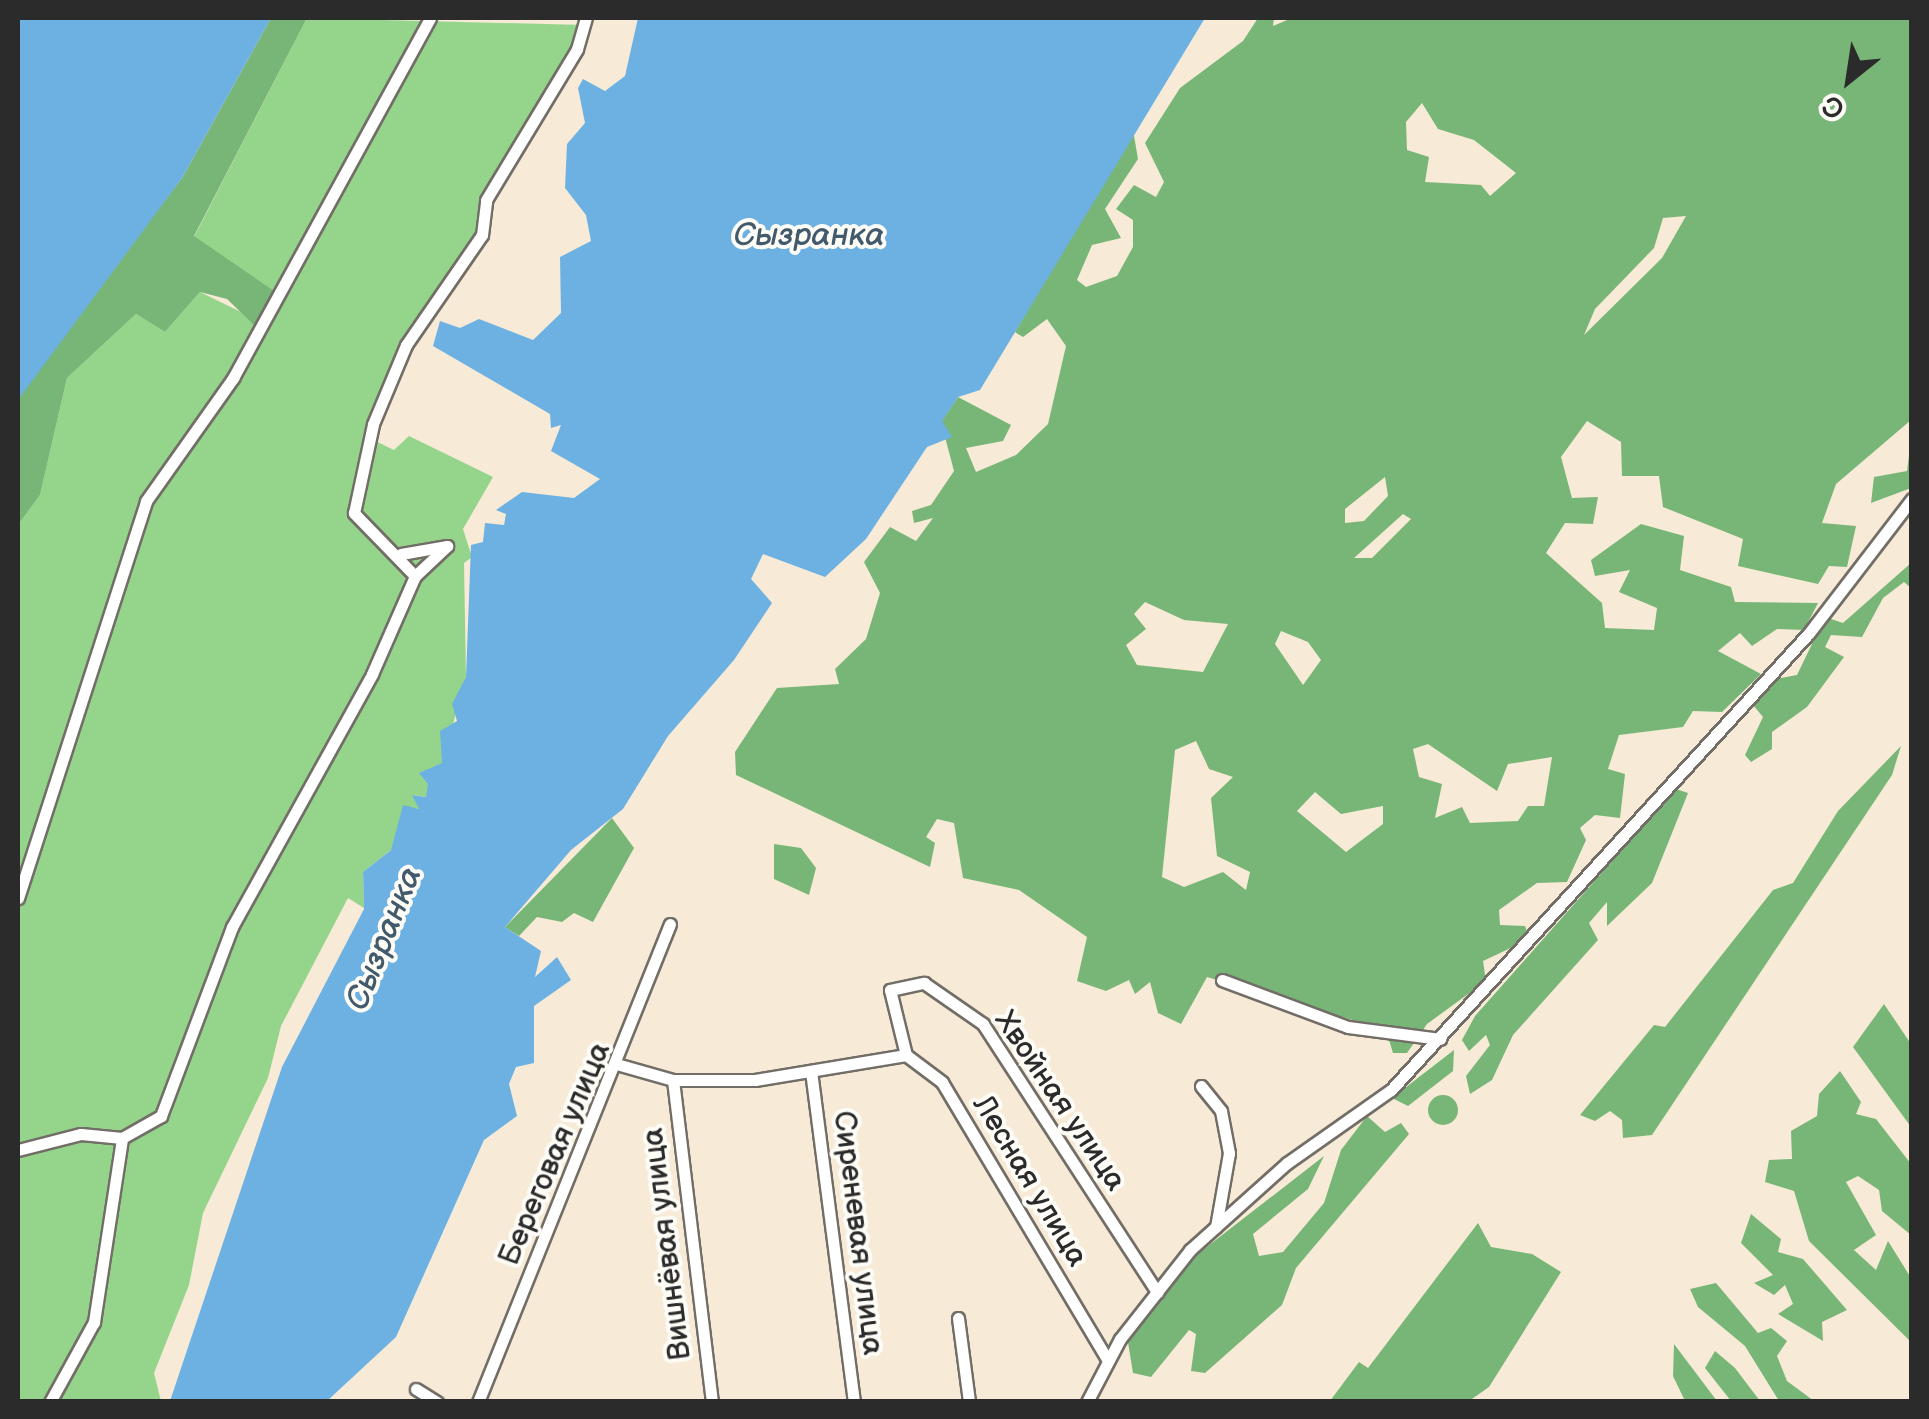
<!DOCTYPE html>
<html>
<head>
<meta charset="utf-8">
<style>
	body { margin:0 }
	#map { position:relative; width:1929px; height:1419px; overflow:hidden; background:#f7ead6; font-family:"Balsamiq Sans",sans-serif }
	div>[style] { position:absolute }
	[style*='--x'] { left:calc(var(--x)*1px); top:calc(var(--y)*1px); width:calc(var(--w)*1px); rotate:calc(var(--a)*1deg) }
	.green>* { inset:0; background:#95d58b }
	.forest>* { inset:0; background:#78b677 }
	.round { border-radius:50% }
	.water>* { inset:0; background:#6db1e3 }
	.roads { filter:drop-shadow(2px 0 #726e67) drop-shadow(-2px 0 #726e67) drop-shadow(0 2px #726e67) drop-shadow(0 -2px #726e67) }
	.minor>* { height:11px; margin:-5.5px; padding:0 5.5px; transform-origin:5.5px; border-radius:5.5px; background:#fff }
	span { translate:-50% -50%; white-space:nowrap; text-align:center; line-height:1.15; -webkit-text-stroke:8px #fdfcf7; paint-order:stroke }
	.street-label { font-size:30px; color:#2b2b2b }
	.water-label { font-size:32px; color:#425a6b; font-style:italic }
	.frame { position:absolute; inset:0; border:20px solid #2b2b2b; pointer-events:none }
	.north { position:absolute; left:1799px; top:30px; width:100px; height:100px; -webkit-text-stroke:8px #fdfcf7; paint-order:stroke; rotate:210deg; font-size:28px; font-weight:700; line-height:40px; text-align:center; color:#2b2b2b }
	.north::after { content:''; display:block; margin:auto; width:35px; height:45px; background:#2b2b2b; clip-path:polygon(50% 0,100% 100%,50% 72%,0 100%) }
</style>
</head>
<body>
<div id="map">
	<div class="green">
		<i style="clip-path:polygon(307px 18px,584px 25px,486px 200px,482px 235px,406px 345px,369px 438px,394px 450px,409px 436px,493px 477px,463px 529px,472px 557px,464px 563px,466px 677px,442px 764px,426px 797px,414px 795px,420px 809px,403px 807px,392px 849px,363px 872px,364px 908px,348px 898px,281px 1026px,268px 1078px,203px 1213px,189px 1285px,154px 1373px,161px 1401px,18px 1401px,18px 525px,40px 495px,67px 378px,136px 314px,165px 332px,200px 292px,247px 315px,273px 292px,194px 237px)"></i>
	</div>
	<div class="forest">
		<i style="clip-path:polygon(271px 18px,307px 18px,194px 236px,274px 291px,254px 325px,227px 299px,200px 292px,165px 332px,136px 314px,67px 378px,40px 495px,18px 525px,18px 400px,28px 378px,182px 178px)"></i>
		<i style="clip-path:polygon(evenodd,1258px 18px,1274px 18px,1273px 26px,1292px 18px,1911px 18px,1911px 420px,1836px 484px,1822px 523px,1856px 526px,1847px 567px,1829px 566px,1818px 584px,1738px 566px,1743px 539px,1663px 507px,1659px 476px,1622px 476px,1621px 442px,1587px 421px,1561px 457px,1572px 498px,1598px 497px,1593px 524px,1565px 523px,1546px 553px,1602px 603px,1605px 628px,1654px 630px,1657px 608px,1619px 592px,1630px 570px,1595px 576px,1591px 560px,1641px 524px,1684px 536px,1680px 570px,1731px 587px,1735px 602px,1818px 603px,1804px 630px,1777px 629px,1752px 646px,1740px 633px,1718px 651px,1761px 674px,1722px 712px,1693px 711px,1683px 727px,1619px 735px,1608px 769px,1625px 774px,1620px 818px,1595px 815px,1580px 828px,1586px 840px,1567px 882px,1537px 883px,1499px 910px,1500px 925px,1525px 926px,1530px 939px,1483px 961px,1486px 981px,1427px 1024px,1407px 1053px,1393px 1053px,1386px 1030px,1207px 977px,1181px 1024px,1158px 1013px,1150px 982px,1135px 994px,1129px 980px,1106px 991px,1077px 981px,1087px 937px,1019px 890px,963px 878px,954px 823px,937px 819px,926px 837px,935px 843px,930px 867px,736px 775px,735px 752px,777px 688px,839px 684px,835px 669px,866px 639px,880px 593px,864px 562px,890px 527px,916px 541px,933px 518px,914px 523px,912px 511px,931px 505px,954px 471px,941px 422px,958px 397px,1011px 425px,1003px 441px,966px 448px,976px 472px,1016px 455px,1048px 424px,1066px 346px,1047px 319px,1023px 337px,1015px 332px,1133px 130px,1138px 159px,1105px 209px,1121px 238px,1092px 245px,1077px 280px,1086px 287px,1117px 276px,1133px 247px,1133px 220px,1116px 209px,1134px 185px,1156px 197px,1164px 182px,1145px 143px,1180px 88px,1243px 41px,1258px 18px,1422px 103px,1438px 129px,1474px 140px,1516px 173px,1490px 196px,1481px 185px,1425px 182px,1429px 157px,1407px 150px,1406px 122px,1422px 103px,1258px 18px,1686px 216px,1662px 258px,1584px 335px,1595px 309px,1654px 248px,1663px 218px,1686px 216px,1258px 18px,1385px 477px,1388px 496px,1364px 521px,1345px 523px,1345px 509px,1385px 477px,1258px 18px,1403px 514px,1411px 519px,1372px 558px,1354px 558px,1403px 514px,1258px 18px,1145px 602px,1184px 620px,1228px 624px,1203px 672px,1137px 665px,1126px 645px,1146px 629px,1134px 614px,1145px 602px,1258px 18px,1281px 631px,1308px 642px,1321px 660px,1303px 685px,1275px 644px,1281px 631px,1258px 18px,1196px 741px,1209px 769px,1233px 777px,1211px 798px,1217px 856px,1250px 872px,1246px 890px,1223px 872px,1184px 887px,1162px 877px,1175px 750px,1196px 741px,1258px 18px,1428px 744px,1497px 791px,1508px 764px,1552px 757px,1544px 806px,1528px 806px,1518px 821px,1470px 823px,1462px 807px,1435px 818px,1442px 784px,1419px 777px,1413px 749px,1428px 744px,1258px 18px,1315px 792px,1341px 814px,1383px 806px,1383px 824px,1346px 852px,1297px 811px,1315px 792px)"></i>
		<i style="clip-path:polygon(1911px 440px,1911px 488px,1871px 503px,1874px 477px,1907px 471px)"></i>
		<i style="clip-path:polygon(1911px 563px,1911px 588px,1904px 582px,1883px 598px,1862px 637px,1831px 635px,1825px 647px,1844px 657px,1807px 707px,1772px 732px,1772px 749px,1751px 762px,1745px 755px,1763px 717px,1753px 705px,1775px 669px,1781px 678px,1797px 675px,1825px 617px,1843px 623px)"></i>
		<i style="clip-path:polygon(1901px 746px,1892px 775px,1652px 1135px,1623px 1138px,1622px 1120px,1610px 1111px,1595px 1121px,1580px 1115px,1654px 1025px,1665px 1027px,1773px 890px,1793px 883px,1838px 811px)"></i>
		<i style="clip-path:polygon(1676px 789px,1688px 793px,1652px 883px,1607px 926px,1607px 902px,1589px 923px,1598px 940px,1513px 1035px,1492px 1080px,1470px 1094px,1466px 1076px,1490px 1045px,1486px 1035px,1469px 1051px,1462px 1040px,1475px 1016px)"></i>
		<i style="clip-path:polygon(612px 818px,634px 848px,593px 922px,574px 913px,562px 922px,537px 917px,519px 936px,505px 927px)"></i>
		<i style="clip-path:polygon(774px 844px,801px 848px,816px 868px,809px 895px,774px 879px)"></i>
		<i style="clip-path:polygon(1884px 1004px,1911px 1044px,1911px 1127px,1853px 1047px)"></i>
		<i style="clip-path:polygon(1454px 1050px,1453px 1071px,1408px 1106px,1392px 1098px)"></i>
		<i style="clip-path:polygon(1840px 1071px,1861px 1102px,1856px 1114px,1876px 1119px,1911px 1164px,1911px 1235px,1882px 1211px,1879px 1190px,1858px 1176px,1846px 1182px,1876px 1235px,1854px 1250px,1876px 1270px,1888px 1241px,1911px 1278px,1911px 1342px,1809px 1241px,1794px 1191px,1765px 1182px,1769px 1160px,1792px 1159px,1791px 1131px,1817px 1116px,1819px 1094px)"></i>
		<i class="round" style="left:1428px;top:1095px;width:30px;height:30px"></i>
		<i style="clip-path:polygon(1367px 1116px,1385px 1132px,1401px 1123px,1409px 1134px,1296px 1268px,1282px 1305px,1205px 1373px,1191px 1371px,1196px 1334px,1189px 1330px,1151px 1377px,1133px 1373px,1127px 1336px,1199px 1253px,1324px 1156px,1308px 1189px,1253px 1234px,1259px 1256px,1283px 1252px,1324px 1203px,1341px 1150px)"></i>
		<i style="clip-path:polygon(1751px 1214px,1781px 1239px,1778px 1252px,1803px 1259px,1847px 1310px,1822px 1322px,1823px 1341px,1778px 1314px,1793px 1304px,1785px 1285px,1774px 1295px,1754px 1283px,1773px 1275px,1741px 1243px)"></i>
		<i style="clip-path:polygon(1478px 1223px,1491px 1247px,1532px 1254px,1561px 1272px,1489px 1387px,1469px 1401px,1330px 1401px,1359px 1362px,1368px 1368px)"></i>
		<i style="clip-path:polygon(1716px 1283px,1758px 1333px,1771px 1328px,1787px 1341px,1777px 1356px,1787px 1381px,1814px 1401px,1779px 1401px,1745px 1346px,1698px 1307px,1690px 1289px)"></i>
		<i style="clip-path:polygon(1674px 1344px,1717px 1401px,1685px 1401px,1673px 1376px)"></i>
		<i style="clip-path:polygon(1715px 1351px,1735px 1368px,1760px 1401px,1731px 1401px,1705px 1368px)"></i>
	</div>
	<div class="water">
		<i style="clip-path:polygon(18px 18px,271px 18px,182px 178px,18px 400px)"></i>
		<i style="clip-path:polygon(638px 18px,1205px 18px,980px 390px,958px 397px,942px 421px,952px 437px,927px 447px,866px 539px,825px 577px,763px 554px,751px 579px,772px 603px,734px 660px,668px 736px,623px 809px,571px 850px,505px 927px,541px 951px,535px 977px,557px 957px,571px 980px,534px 1006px,534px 1063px,516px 1067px,509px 1084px,517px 1116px,484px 1140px,396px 1337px,327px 1401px,170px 1401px,282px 1067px,364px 909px,363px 872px,391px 850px,403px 805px,419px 809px,412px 795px,426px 797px,428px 784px,419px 773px,442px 763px,440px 731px,457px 721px,452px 704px,466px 677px,471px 545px,483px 542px,485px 523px,504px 525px,506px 514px,496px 510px,522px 492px,574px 498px,600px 479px,551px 451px,561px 425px,551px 428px,550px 414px,433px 346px,440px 321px,460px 328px,479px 319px,533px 340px,561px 313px,560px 257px,591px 241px,586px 215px,565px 188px,567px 144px,585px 123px,578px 88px,583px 79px,605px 91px,625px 76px)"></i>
	</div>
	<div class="roads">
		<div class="minor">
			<i style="--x:401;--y:554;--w:47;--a:-9.9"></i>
			<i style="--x:447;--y:546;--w:44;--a:136.8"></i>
			<i style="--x:18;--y:898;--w:417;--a:-72.1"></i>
			<i style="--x:146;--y:501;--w:151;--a:-54.7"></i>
			<i style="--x:233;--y:378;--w:410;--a:-61.3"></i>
			<i style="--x:1222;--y:980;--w:134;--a:20.5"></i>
			<i style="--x:1348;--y:1027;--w:93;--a:7.4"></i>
			<i style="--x:620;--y:1065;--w:55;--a:15.8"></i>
			<i style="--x:673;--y:1080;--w:82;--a:0"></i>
			<i style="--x:755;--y:1080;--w:153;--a:-9.4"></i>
			<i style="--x:811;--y:1071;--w:334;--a:82.6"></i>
			<i style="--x:673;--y:1080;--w:324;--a:83.1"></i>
			<i style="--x:1201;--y:1086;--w:32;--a:51"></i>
			<i style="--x:1221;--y:1111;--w:43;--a:79.2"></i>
			<i style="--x:1229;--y:1153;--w:75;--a:100"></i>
			<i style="--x:18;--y:1150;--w:65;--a:-14.3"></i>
			<i style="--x:81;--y:1134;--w:41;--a:5.6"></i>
			<i style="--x:122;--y:1138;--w:45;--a:-29.4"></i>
			<i style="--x:161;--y:1116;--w:202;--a:-69.4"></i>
			<i style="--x:232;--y:927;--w:289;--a:-61"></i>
			<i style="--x:372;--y:674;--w:107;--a:-66.3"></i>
			<i style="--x:415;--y:576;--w:88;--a:-134.1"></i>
			<i style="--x:354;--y:513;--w:91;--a:-77.9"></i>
			<i style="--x:373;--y:424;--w:86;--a:-67.3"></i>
			<i style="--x:406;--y:345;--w:134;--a:-55.4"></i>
			<i style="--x:482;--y:235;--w:35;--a:-83"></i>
			<i style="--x:486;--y:200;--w:176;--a:-58.9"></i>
			<i style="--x:577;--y:49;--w:32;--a:-74"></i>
			<i style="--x:958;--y:1318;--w:85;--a:82.5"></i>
			<i style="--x:1107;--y:1359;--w:322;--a:-120.8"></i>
			<i style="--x:942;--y:1082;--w:45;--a:-143.1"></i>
			<i style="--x:906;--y:1055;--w:67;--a:-103.8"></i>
			<i style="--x:890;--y:990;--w:35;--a:-12"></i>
			<i style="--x:924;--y:983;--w:72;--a:34.8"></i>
			<i style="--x:983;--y:1024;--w:320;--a:57"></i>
			<i style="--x:416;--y:1389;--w:25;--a:32"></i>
			<i style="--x:50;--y:1402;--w:91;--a:-61.2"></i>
			<i style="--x:94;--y:1322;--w:186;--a:-81.3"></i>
			<i style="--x:478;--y:1402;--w:515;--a:-68.12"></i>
			<i style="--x:1087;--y:1402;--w:71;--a:-62.4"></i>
			<i style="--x:1120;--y:1339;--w:113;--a:-51.8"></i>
			<i style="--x:1190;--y:1250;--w:130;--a:-41.9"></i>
			<i style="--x:1287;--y:1163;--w:127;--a:-35.1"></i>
			<i style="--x:1391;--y:1090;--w:619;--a:-47.55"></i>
			<i style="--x:1809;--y:633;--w:169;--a:-52.5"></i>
		</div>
	</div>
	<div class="street-label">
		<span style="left:1060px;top:1101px;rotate:56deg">Хвойная улица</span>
		<span style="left:555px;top:1154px;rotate:-67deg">Береговая улица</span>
		<span style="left:1030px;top:1181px;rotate:59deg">Лесная улица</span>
		<span style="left:858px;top:1233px;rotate:83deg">Сиреневая улица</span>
		<span style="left:667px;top:1244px;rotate:-97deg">Вишнёвая улица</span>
	</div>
	<div class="water-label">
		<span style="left:809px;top:236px">Сызранка</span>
		<span style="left:385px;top:939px;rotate:-68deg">Сызранка</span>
	</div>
	<div class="frame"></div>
	<div class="north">С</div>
</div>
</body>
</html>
